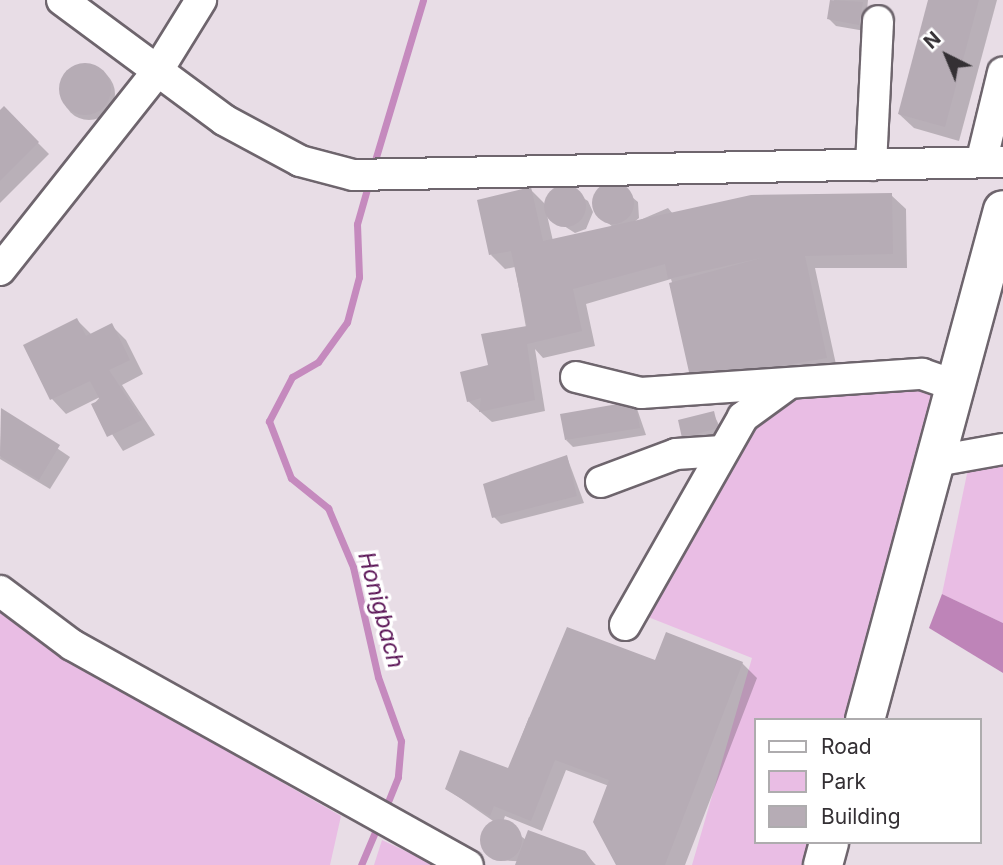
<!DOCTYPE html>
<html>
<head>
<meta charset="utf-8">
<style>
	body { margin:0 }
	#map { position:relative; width:1003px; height:865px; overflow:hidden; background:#e8dde6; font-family:Inter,sans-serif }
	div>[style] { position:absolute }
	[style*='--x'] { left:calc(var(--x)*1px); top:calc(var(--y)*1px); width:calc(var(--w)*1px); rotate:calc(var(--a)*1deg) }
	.green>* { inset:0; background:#e9bde4 }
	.forest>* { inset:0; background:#be84b8 }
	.shadow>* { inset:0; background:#0003 }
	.round { border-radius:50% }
	.stream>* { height:7px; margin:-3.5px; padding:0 3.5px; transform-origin:3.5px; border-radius:3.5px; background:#c58abe }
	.building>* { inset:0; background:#b6acb5 }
	.roads { filter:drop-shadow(2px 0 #6e656d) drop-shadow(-2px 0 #6e656d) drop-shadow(0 2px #6e656d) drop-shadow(0 -2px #6e656d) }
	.minor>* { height:30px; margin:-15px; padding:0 15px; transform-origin:15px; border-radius:15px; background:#fff }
	.major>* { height:38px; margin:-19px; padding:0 19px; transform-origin:19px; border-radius:19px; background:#fff }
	span { translate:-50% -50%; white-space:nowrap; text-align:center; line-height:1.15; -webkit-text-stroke:7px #fff; paint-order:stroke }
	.water-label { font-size:23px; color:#5a1456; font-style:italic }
	.legend { position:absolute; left:754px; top:718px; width:228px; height:126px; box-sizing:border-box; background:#fff; border:2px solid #aeacae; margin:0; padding:9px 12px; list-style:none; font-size:21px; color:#343034 }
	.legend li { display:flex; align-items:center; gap:14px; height:35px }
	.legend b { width:35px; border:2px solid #aeacae }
	.north { position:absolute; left:912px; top:21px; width:70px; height:70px; -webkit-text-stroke:5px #fff; paint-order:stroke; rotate:317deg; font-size:19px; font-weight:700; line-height:28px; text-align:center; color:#343034 }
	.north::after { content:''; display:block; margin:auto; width:24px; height:32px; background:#343034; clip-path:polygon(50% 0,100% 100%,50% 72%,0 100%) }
</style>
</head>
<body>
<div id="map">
	<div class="green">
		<i style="clip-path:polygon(919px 388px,937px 397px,848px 720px,756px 720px,756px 842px,814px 842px,807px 865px,692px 865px,752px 658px,648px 617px,749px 429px,790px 395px)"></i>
		<i style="clip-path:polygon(1003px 465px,1003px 623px,942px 594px,968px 469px)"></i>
		<i style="clip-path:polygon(0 608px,55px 653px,341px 816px,330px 865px,0 865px)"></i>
		<i style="clip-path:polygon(382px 840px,435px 865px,374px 865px)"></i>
	</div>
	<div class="forest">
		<i style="clip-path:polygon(942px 594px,1003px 623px,1003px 673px,929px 628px)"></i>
	</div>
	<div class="shadow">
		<i style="clip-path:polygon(834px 0,868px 0,865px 31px,836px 26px,829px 19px)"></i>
		<i style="clip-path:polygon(930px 0,997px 0,959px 141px,914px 128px,899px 114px)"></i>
		<i class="round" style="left:63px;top:68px;width:52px;height:52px"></i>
		<i style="clip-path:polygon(4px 109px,49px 154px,0 203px,0 113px)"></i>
		<i style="clip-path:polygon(616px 184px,638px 202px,639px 218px,633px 223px,668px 208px,673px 214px,891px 195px,906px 209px,907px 268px,815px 268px,837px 369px,707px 395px,671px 279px,586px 304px,595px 346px,543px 358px,535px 349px,545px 411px,492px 422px,468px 401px,490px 366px,527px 333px,515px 267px,505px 269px,491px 255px,530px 189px,548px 207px,547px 201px,564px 186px,588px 201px,593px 212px,586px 229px,575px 233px,547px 215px,553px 241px,613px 227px,599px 216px,594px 200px,601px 188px)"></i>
		<i style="clip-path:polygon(77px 320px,92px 335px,111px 325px,126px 340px,143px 374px,122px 385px,155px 435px,123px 451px,93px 405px,100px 397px,66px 414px,52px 399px)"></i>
		<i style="clip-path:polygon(635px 403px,646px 435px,573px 447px,566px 440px)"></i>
		<i style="clip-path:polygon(2px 411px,70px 457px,50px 489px,0 459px)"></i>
		<i style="clip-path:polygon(713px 413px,724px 435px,691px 444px,684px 437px)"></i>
		<i style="clip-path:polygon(567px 457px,584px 503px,501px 524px,494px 517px)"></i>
		<i style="clip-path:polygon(656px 662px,742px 663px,757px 678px,685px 865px,618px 865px,609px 786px,566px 770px,542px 831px,505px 816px,503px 822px,526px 840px,584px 853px,596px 865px,495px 860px,482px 841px,485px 829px,496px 823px,447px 789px,509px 770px,529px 717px,540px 721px)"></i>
	</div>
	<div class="stream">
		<i style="--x:373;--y:167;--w:174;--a:-73.3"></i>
		<i style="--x:369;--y:182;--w:44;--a:105.9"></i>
		<i style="--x:357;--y:224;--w:53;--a:87.8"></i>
		<i style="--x:359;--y:277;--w:47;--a:104.9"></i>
		<i style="--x:347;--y:322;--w:49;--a:125.9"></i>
		<i style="--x:318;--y:362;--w:30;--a:150"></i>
		<i style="--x:292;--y:377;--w:50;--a:117.6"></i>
		<i style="--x:269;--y:421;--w:61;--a:68.9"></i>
		<i style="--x:291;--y:478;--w:48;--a:39"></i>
		<i style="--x:328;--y:508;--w:64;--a:67"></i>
		<i style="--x:353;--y:567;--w:113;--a:77.2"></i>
		<i style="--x:378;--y:677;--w:68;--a:70.2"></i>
		<i style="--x:401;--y:741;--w:36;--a:95"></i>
		<i style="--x:398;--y:777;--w:37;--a:112"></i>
		<i style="--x:361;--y:865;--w:43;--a:-67"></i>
	</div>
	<div class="building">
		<i style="clip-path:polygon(830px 0,863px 2px,859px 25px,827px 19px)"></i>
		<i style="clip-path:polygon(928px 0,979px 0,945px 127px,898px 114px)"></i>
		<i class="round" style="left:59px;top:63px;width:52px;height:52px"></i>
		<i style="clip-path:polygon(4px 106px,39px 142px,0 181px,0 110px)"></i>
		<i class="round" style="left:592px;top:182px;width:42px;height:42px"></i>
		<i class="round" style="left:544px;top:185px;width:42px;height:42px"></i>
		<i style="clip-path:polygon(531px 187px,543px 241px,751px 195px,892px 193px,893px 254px,805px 256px,827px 358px,691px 381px,669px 283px,765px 257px,668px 279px,665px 264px,573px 289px,582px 331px,527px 344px,535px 400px,479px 412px,481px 398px,467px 402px,460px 372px,488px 365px,481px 334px,527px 326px,511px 251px,489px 255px,477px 200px)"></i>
		<i style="clip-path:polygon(77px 318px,86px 336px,112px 323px,130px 360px,109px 370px,142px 420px,107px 437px,91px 404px,100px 400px,90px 381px,50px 400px,23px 345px)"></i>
		<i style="clip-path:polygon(635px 401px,640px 428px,565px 440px,560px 414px)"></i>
		<i style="clip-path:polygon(1px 408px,60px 445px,39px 480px,0 456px)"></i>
		<i style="clip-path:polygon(714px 411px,718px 428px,682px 438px,678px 420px)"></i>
		<i style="clip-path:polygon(567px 455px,577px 496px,492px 518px,483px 484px)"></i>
		<i style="clip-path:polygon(567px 627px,655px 660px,666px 632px,743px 662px,665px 865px,616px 865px,593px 822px,609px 780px,555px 760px,531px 821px,494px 806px,490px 816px,445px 789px,460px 750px,508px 768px)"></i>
		<i class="round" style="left:480px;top:819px;width:42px;height:42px"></i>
		<i style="clip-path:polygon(528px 830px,585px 851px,595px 865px,515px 865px)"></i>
	</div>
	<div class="roads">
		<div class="minor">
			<i style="--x:62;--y:0;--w:202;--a:36.5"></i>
			<i style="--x:224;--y:120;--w:86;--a:28.3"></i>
			<i style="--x:300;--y:161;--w:55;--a:14.8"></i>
			<i style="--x:353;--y:175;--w:650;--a:-1.15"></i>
			<i style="--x:982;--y:159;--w:89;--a:-76.4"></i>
			<i style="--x:871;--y:165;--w:144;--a:-87.2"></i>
			<i style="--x:0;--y:270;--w:251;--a:-51.6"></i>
			<i style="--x:156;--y:73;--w:86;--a:-58.3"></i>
			<i style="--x:576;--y:377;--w:67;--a:13.8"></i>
			<i style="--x:641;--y:393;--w:282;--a:-3.9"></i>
			<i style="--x:922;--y:374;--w:36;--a:19"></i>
			<i style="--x:936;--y:461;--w:68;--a:-10.2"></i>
			<i style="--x:601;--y:482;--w:80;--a:-20.5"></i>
			<i style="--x:676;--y:454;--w:46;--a:-3.7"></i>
			<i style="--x:0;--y:591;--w:90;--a:36.9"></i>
			<i style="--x:72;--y:645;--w:453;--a:29.1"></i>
			<i style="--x:625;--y:625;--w:239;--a:-60.4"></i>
			<i style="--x:743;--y:417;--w:54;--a:-36"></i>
		</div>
		<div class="major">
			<i style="--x:865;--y:720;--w:528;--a:-74.86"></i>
			<i style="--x:823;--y:865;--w:24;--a:-75"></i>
		</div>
	</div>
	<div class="water-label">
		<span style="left:381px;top:610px;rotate:75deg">Honigbach</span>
	</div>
	<ul class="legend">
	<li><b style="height:9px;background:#fff"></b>Road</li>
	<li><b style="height:19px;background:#e9bde4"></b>Park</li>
	<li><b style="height:19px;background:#b6acb5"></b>Building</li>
	</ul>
	<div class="north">N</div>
</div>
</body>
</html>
